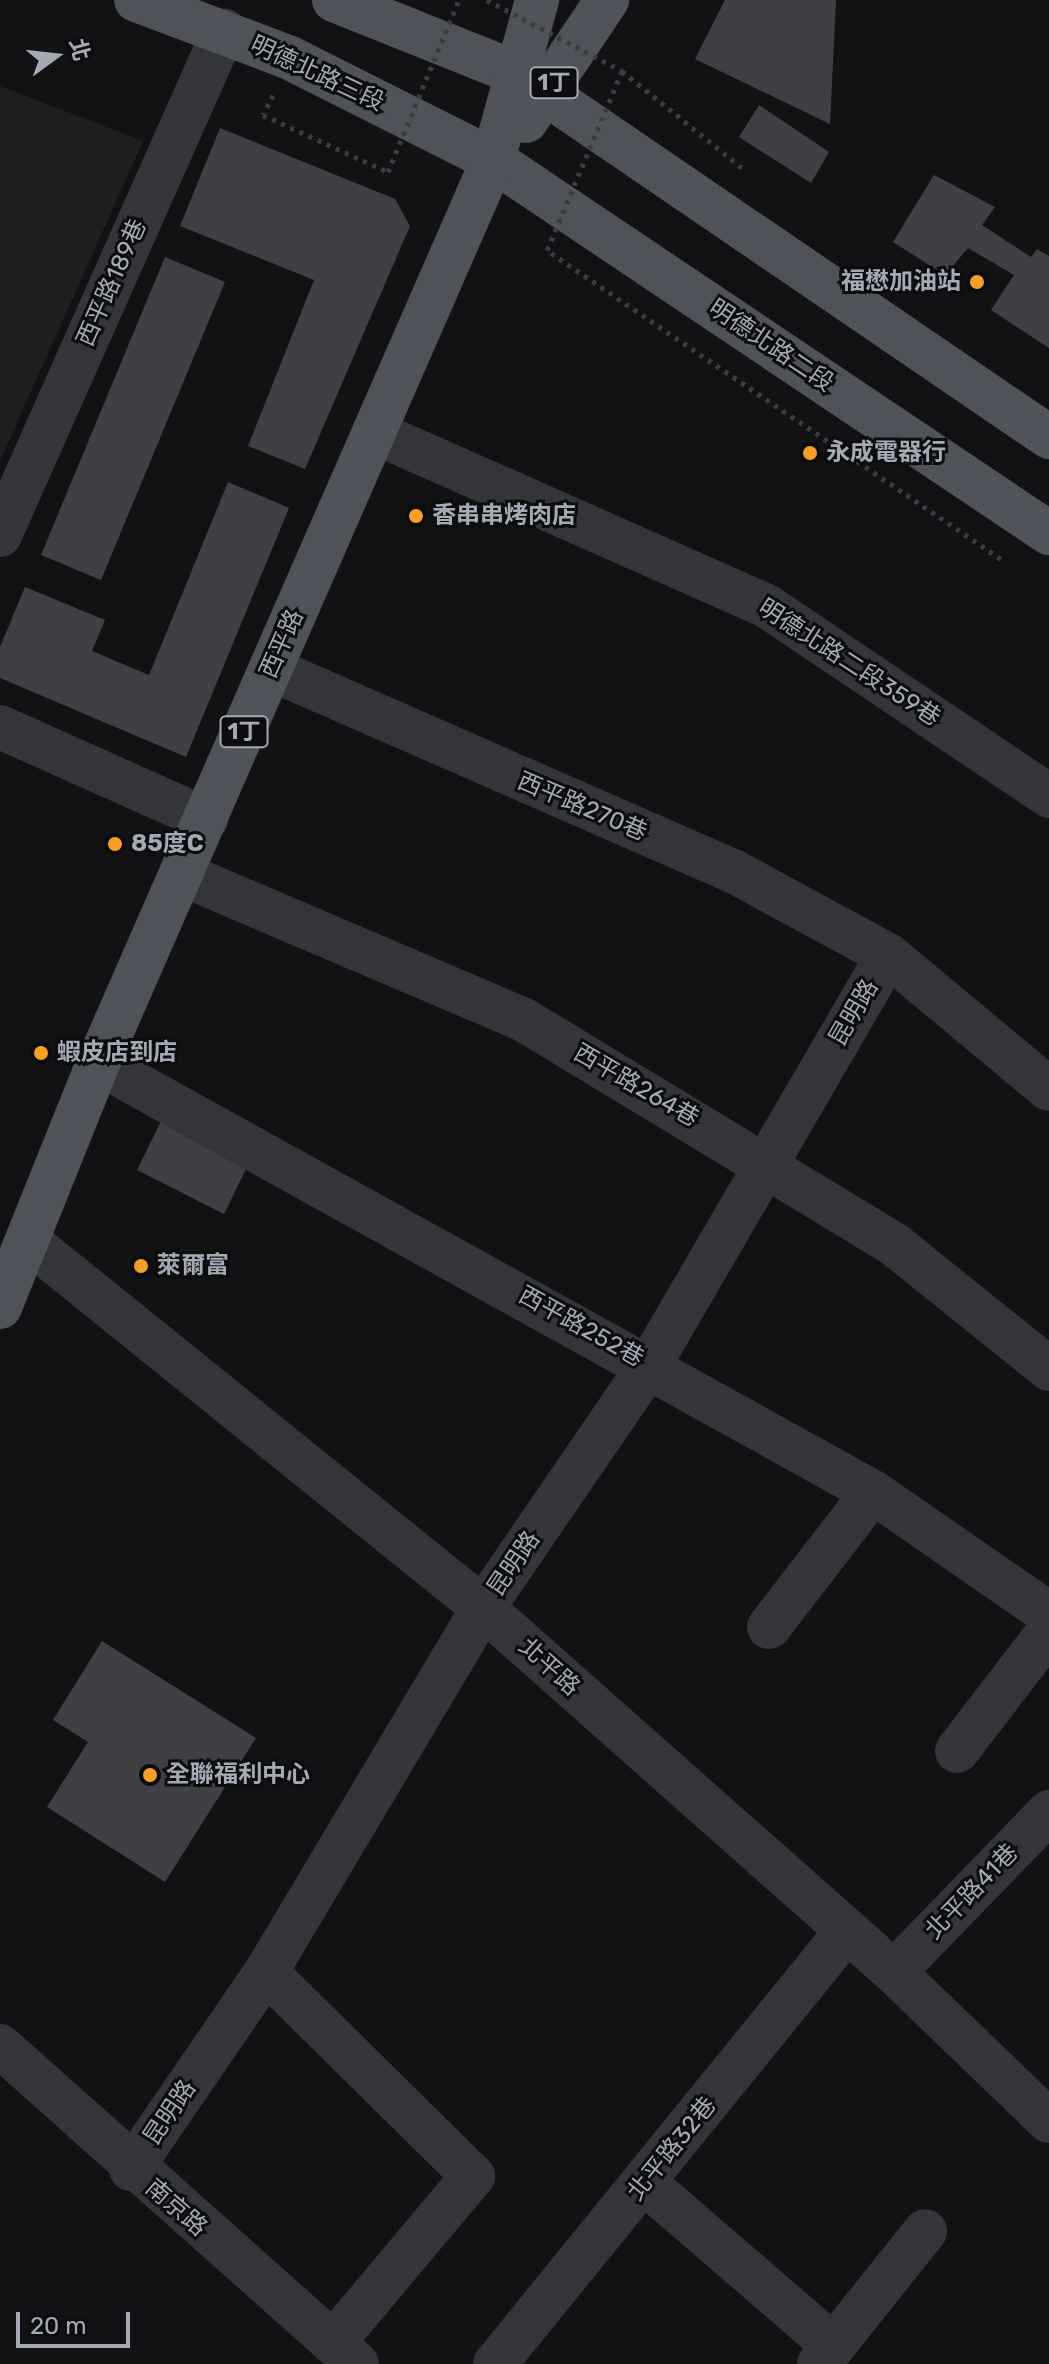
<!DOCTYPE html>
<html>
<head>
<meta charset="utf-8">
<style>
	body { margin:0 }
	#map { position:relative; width:1049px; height:2364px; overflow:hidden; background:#121214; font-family:Rubik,"Noto Sans TC",sans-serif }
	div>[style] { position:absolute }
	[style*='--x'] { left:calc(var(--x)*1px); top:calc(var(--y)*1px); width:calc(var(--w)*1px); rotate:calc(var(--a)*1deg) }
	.built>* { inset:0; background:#1e1e21 }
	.building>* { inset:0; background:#3e4044 }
	.path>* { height:5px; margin-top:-2.5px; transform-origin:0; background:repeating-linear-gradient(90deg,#393c40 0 4px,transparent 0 10px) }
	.minor>* { height:44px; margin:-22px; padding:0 22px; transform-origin:22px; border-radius:22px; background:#333539 }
	.major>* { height:44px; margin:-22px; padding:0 22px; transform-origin:22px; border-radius:22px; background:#4f5258 }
	.path-bridge>* { height:5px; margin-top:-2.5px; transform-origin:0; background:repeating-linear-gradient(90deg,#393c40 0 4px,transparent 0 10px) }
	.dots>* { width:22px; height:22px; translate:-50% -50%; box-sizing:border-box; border:4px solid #0d0d0f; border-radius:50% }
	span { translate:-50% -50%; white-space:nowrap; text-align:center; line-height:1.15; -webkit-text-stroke:6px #0d0d0f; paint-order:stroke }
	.shield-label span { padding:2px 6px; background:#0d0d0f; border:2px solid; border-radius:6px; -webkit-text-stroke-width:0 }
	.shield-label { font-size:22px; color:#a3aab5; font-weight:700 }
	.street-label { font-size:24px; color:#a3aab5 }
	.poi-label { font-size:24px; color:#a3aab5; font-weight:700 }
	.right { translate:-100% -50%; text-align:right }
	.left { translate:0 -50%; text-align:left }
	.north { position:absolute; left:16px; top:16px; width:80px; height:80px; -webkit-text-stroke:6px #0d0d0f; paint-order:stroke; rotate:75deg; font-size:22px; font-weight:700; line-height:32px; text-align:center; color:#a3aab5 }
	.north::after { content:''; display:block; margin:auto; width:28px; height:36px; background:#a3aab5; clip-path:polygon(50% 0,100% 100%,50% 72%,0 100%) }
	.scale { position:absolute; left:16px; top:2312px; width:114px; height:36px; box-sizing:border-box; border:4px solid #a3aab5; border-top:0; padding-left:10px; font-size:24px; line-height:28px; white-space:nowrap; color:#a3aab5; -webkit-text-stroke:6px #0d0d0f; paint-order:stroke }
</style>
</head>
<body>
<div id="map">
	<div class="built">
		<i style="clip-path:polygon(0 86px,143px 141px,0 461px)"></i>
	</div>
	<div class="building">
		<i style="clip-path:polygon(725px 0,836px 0,830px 124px,695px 59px)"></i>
		<i style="clip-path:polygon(759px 105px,829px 152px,811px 183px,739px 137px)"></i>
		<i style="clip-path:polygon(220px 128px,395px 199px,410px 226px,305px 469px,248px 446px,314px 280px,180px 226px)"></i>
		<i style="clip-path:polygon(934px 175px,995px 207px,982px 225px,1031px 257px,1037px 249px,1049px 256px,1049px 348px,991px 310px,1014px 275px,968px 248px,945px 275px,893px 242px)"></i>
		<i style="clip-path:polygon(165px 257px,225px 282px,101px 580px,41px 555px)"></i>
		<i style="clip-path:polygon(228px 482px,289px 508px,186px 757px,0 678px,0 647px,25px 587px,105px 620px,92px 651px,149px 675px)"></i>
		<i style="clip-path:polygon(161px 1121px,248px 1165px,224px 1214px,137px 1170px)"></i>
		<i style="clip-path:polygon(102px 1641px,256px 1738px,165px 1882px,47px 1807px,88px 1742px,53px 1720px)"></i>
	</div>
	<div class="path">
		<i style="--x:622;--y:71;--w:159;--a:38.9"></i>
		<i style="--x:273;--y:95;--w:22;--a:117"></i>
		<i style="--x:263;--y:115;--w:137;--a:24.5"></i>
		<i style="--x:551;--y:253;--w:544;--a:34.22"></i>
	</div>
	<div class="minor">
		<i style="--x:374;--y:432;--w:431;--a:23.9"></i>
		<i style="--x:768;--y:607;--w:339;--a:33.9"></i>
		<i style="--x:0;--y:535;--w:552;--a:-66.04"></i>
		<i style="--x:271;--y:669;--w:506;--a:23.63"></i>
		<i style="--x:735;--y:872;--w:174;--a:28.5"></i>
		<i style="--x:888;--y:955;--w:209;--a:39.8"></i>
		<i style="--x:0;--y:727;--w:226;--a:24.1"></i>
		<i style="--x:182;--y:874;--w:372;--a:23.1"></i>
		<i style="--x:524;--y:1020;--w:434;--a:31.2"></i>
		<i style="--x:895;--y:1245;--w:198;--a:38.8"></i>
		<i style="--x:98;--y:1063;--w:886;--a:28.97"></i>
		<i style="--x:873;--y:1492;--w:214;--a:34.7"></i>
		<i style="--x:27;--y:1240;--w:586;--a:38.9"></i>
		<i style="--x:483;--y:1608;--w:549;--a:41.53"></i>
		<i style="--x:894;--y:1972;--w:215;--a:43.9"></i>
		<i style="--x:769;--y:1627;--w:170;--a:-52.4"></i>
		<i style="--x:957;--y:1751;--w:151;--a:-52.5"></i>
		<i style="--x:266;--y:1972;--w:291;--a:44.6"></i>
		<i style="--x:473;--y:2176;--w:218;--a:130"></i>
		<i style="--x:894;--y:1972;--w:223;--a:-45.9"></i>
		<i style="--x:0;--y:2046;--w:478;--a:41.7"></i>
		<i style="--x:131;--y:2169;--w:239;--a:-55.6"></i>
		<i style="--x:266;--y:1972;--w:424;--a:-59.2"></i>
		<i style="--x:483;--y:1608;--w:296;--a:-55.6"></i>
		<i style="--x:650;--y:1364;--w:473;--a:-59.8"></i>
		<i style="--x:645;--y:2183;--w:248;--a:40.8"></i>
		<i style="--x:495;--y:2364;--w:557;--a:-50.91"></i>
		<i style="--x:819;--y:2364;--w:170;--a:-51.4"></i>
	</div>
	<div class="major">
		<i style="--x:136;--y:0;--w:165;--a:20.6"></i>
		<i style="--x:290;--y:58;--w:227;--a:26.7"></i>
		<i style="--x:493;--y:160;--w:670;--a:33.86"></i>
		<i style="--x:334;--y:0;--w:194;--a:21.8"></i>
		<i style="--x:514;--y:72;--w:648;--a:34.3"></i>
		<i style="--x:526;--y:121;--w:146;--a:-56.2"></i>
		<i style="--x:0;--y:1307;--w:263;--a:-68.1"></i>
		<i style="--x:98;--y:1063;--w:986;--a:-66.37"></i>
		<i style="--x:493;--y:160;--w:166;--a:-74.6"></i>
	</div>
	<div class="path-bridge">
		<i style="--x:487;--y:0;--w:153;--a:27.7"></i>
		<i style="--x:622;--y:71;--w:194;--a:112.7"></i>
		<i style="--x:388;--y:172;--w:186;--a:-67.6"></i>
	</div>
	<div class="dots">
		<i style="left:977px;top:282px;background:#f79e27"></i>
		<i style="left:810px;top:453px;background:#f79e27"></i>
		<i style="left:416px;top:516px;background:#f79e27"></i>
		<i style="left:115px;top:844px;background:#f79e27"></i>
		<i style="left:41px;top:1053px;background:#f79e27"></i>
		<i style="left:141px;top:1266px;background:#f79e27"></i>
		<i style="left:150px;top:1775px;background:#f79e27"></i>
	</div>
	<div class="shield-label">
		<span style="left:554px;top:83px">1丁</span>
		<span style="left:244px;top:732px">1丁</span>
	</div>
	<div class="street-label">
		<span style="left:317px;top:74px;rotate:25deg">明德北路三段</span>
		<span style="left:112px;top:283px;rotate:-66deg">西平路189巷</span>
		<span style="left:771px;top:346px;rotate:34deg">明德北路二段</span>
		<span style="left:282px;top:644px;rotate:-66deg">西平路</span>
		<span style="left:849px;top:663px;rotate:33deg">明德北路二段359巷</span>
		<span style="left:582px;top:807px;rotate:23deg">西平路270巷</span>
		<span style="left:854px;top:1013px;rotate:-60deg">昆明路</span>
		<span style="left:636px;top:1086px;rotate:30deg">西平路264巷</span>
		<span style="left:581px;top:1327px;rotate:29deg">西平路252巷</span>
		<span style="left:514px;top:1564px;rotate:-56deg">昆明路</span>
		<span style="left:549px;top:1667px;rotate:42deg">北平路</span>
		<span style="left:972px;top:1892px;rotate:-46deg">北平路41巷</span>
		<span style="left:170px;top:2113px;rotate:-56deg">昆明路</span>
		<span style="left:672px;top:2149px;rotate:-51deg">北平路32巷</span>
		<span style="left:176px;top:2208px;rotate:41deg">南京路</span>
	</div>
	<div class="poi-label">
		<span class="right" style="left:961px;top:282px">福懋加油站</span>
		<span class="left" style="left:826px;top:453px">永成電器行</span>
		<span class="left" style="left:432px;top:516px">香串串烤肉店</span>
		<span class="left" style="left:131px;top:844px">85度C</span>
		<span class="left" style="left:57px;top:1053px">蝦皮店到店</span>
		<span class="left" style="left:157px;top:1266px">萊爾富</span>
		<span class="left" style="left:166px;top:1775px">全聯福利中心</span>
	</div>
	<div class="north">北</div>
	<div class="scale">20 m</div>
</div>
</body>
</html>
